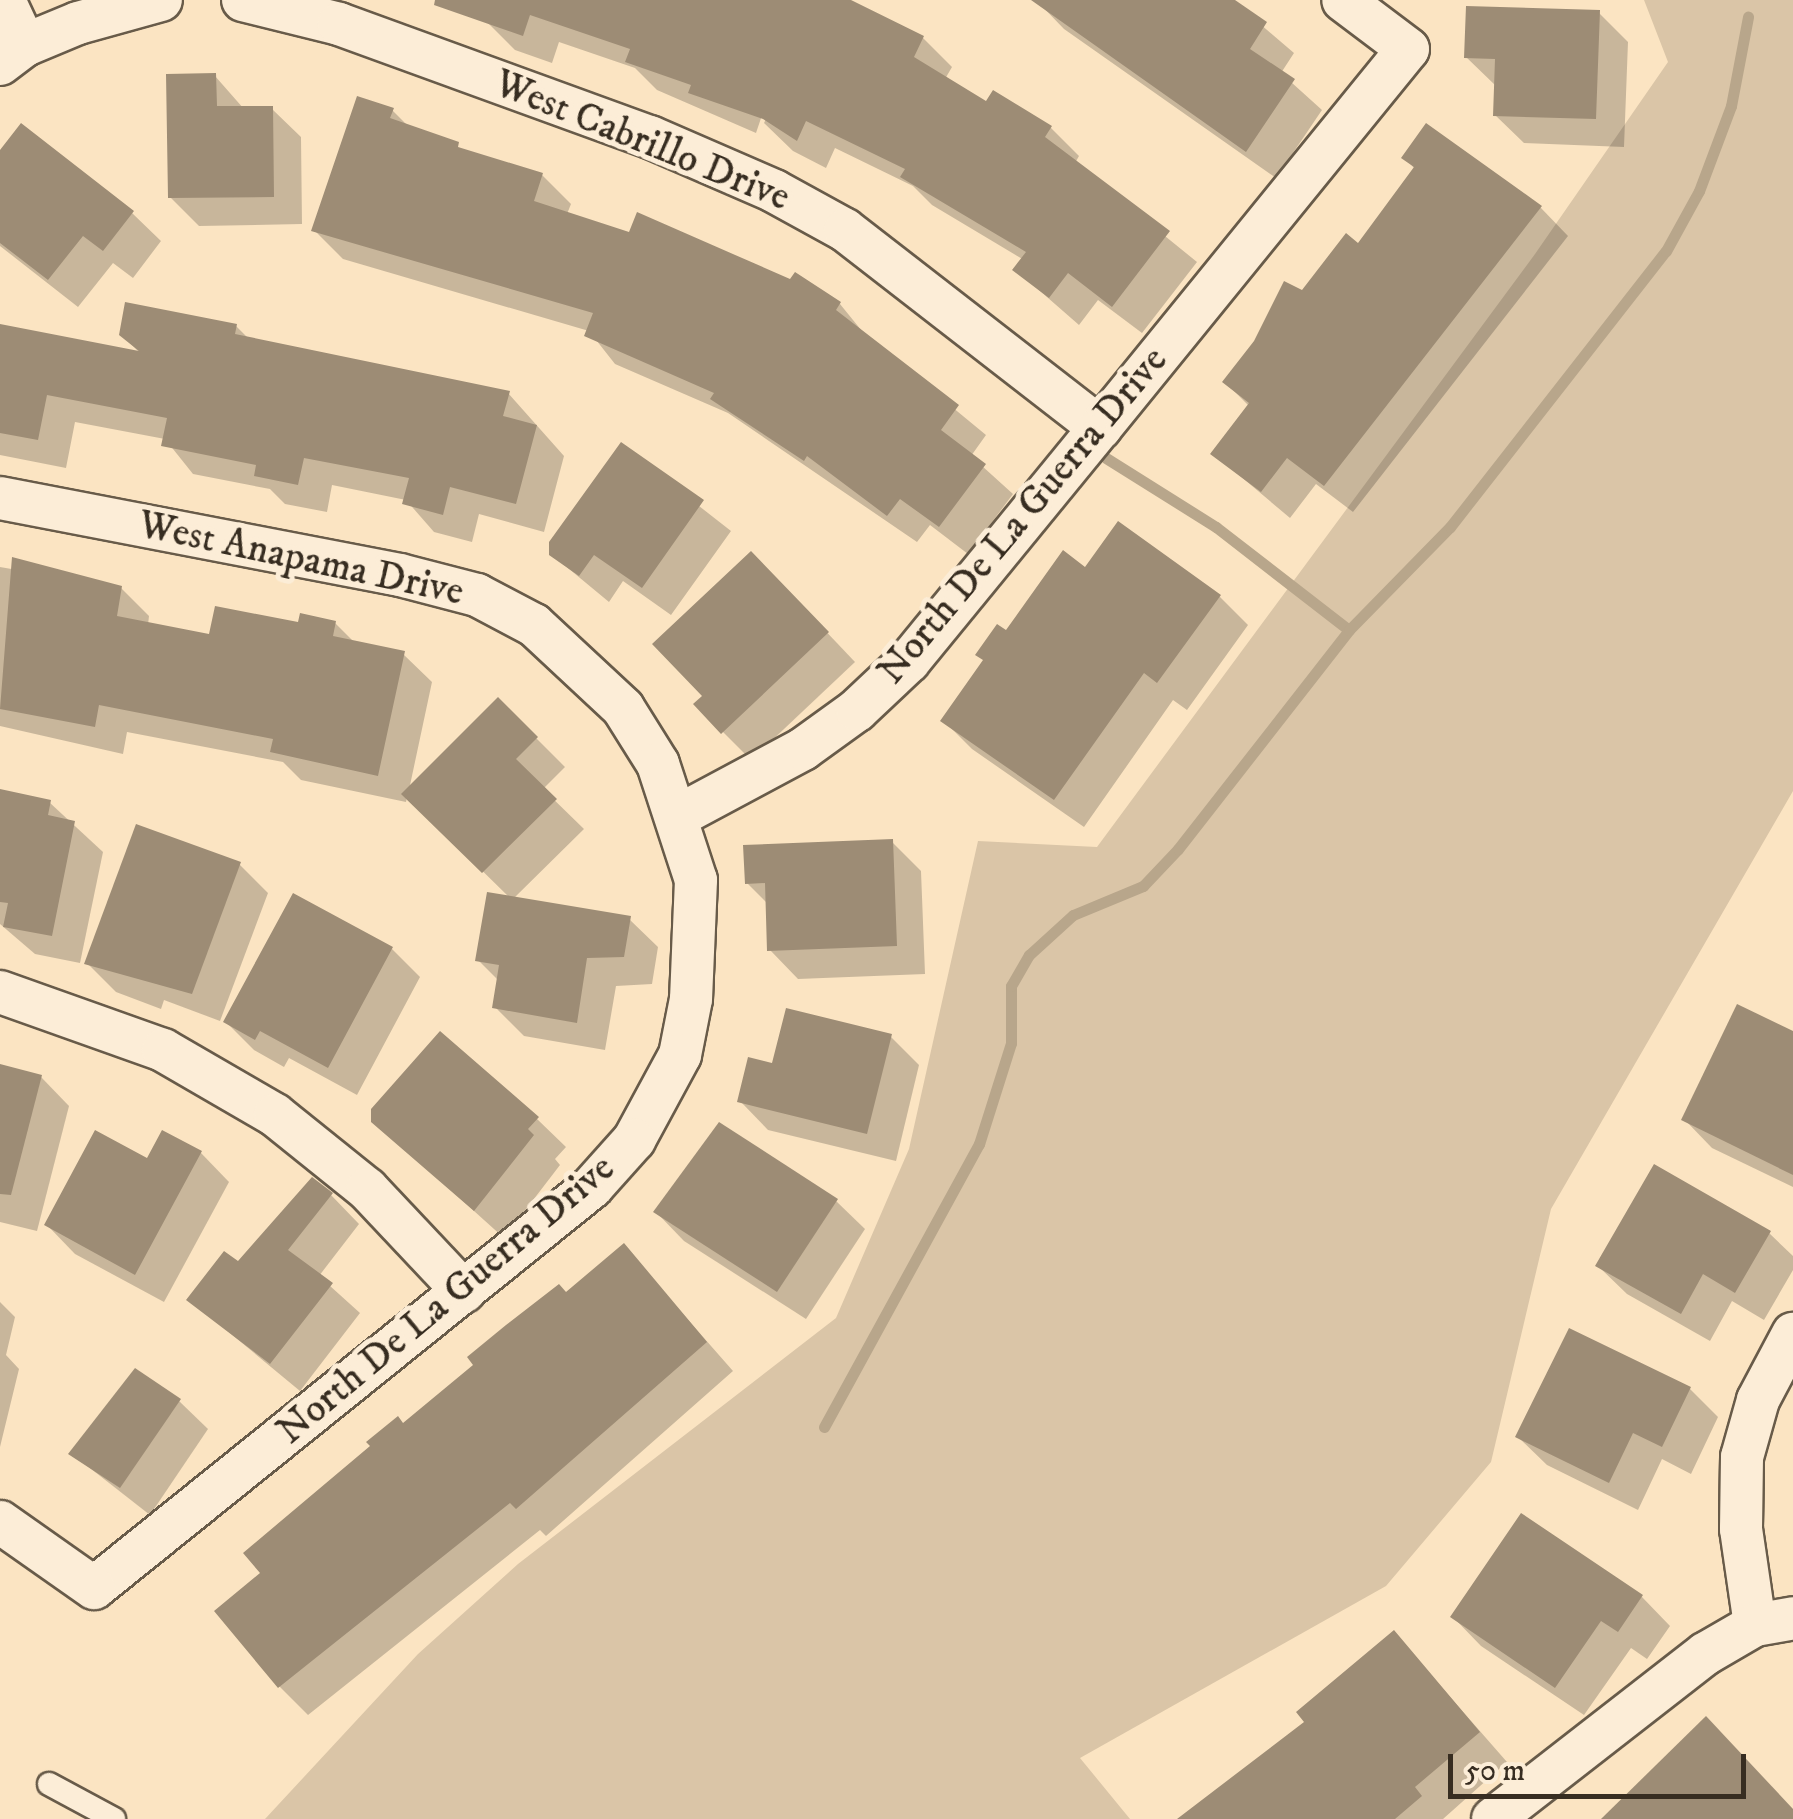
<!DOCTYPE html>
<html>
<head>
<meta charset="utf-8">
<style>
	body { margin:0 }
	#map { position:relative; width:1793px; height:1819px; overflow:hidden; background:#fbe4c2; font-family:"IM FELL DW Pica",serif }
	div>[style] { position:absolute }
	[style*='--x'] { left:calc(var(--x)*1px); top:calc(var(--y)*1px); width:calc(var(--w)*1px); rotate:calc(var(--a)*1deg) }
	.green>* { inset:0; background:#dac5a7 }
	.shadow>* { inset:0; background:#0003 }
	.stream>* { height:11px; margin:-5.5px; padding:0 5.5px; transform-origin:5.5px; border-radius:5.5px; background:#b8a68b }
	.building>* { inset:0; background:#9d8c75 }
	.roads { filter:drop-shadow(2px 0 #685b49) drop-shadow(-2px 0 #685b49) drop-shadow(0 2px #685b49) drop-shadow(0 -2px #685b49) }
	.lane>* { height:22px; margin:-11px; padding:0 11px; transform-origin:11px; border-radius:11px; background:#fcedd7 }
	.street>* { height:42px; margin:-21px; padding:0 21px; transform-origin:21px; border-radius:21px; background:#fcedd7 }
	span { translate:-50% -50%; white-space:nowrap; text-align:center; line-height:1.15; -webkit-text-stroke:10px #fcedd7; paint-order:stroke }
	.street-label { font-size:40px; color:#372d21 }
	.scale { position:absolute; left:1448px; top:1754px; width:298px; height:45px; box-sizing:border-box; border:5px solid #372d21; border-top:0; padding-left:12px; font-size:30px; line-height:35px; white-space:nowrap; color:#372d21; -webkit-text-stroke:8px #fcedd7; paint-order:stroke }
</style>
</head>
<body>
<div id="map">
	<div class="green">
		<i style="clip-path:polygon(1644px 0,1793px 0,1793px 791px,1551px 1209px,1491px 1462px,1386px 1586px,1080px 1758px,1130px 1819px,265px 1819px,418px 1654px,518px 1564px,836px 1318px,909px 1149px,978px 841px,1097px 847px,1535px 254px,1668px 62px)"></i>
	</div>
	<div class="shadow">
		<i style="clip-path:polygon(493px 0,801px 0,756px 133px,657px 90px,635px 68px,559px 42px,552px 63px,515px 50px,486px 21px)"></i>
		<i style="clip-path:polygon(825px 0,846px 0,923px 38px,952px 67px,945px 79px,987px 105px,1051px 128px,1079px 156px,1075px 163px,1197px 262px,1142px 333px,1098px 300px,1079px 325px,1016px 270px,1024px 260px,932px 205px,913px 186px,835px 148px,826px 168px,793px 151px,764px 123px)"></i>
		<i style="clip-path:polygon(1036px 0,1232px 0,1294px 53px,1281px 73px,1322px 110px,1276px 178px,1064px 29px)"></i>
		<i style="clip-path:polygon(1599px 13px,1628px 42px,1624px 147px,1524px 143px,1495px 115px,1496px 86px,1466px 57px)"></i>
		<i style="clip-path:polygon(215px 76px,244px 109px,272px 109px,301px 137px,302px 224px,199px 226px,170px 197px)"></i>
		<i style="clip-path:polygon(392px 110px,409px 127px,467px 152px,542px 175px,571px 204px,567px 214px,791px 282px,796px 275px,840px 304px,866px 336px,986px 435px,971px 456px,1013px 494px,968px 554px,930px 525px,917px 542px,728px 413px,615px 364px,589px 331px,343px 259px,314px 230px)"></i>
		<i style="clip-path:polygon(1426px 126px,1541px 208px,1568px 236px,1353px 512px,1316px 484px,1290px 518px,1214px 454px,1250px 407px,1225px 382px,1303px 293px,1359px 246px,1415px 169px,1404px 157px)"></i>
		<i style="clip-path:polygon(0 169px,132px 213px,161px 241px,133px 278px,113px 263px,78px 307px,0 246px)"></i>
		<i style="clip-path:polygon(0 326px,141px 354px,121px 334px,236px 326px,249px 339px,508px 393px,564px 456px,544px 532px,479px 514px,472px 542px,434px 532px,406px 500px,332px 485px,327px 512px,285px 504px,270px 489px,193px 474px,165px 439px,75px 422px,66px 468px,0 455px)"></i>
		<i style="clip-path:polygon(621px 445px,731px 531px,671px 615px,623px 581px,609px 602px,551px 554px)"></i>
		<i style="clip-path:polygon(0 567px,121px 588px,149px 616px,148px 625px,211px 637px,335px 623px,355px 643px,403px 654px,432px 682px,409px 790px,498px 700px,565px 767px,543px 789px,584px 829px,513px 899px,629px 919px,658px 947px,652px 984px,616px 986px,605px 1050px,524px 1036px,495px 1007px,499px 981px,478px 960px,510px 898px,407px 797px,406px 802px,301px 780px,283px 762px,127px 732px,123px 754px,0 726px)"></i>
		<i style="clip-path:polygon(1086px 570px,1220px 597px,1248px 625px,1187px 710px,1173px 700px,1084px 827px,972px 749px,944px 721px,1006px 634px)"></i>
		<i style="clip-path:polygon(780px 583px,855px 662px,751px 760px,723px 732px,705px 696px)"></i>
		<i style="clip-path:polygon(0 792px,49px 802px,103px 852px,80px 963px,35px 954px,0 924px)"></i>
		<i style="clip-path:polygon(892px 842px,921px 871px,925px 974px,798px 979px,770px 950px,768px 904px,747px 883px)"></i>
		<i style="clip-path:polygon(239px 864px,268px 893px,220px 1021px,164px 1000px,161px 1009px,116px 992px,87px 963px)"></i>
		<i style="clip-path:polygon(392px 949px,420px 977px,357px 1095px,289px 1058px,284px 1067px,254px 1050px,226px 1022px)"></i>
		<i style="clip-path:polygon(1793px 1034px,1793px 1187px,1712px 1148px,1684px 1119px)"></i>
		<i style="clip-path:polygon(891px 1037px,919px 1065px,896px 1161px,768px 1130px,740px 1101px,774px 1066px)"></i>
		<i style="clip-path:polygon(0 1067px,41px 1077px,69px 1106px,37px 1231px,0 1222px)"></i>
		<i style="clip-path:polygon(537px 1119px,566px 1147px,555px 1159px,560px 1165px,504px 1238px,374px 1121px)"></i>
		<i style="clip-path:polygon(201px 1153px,229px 1182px,164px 1302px,75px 1254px,47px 1225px,148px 1161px)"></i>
		<i style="clip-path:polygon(331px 1195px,359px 1224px,319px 1276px,360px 1313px,300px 1391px,190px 1300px)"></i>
		<i style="clip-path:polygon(836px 1201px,865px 1229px,806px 1319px,684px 1241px,656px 1212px)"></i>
		<i style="clip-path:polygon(1769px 1233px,1793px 1256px,1793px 1270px,1764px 1320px,1732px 1301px,1710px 1341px,1627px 1294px,1598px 1266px)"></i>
		<i style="clip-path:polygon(624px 1247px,733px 1371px,546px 1536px,540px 1530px,308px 1715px,279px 1686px,263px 1573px,404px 1426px)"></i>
		<i style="clip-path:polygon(0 1302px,15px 1317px,6px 1355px,19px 1369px,0 1447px)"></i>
		<i style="clip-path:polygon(1690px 1389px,1718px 1417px,1691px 1474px,1662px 1459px,1638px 1510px,1547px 1465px,1518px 1437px)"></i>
		<i style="clip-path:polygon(179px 1401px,208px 1429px,150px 1515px,72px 1454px)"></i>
		<i style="clip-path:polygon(1522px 1516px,1642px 1597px,1670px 1626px,1647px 1659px,1631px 1648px,1584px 1715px,1481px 1646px,1453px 1617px)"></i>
		<i style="clip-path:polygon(1394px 1633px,1507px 1762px,1443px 1819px,1182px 1819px,1308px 1723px)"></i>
	</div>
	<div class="stream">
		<i style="--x:1106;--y:458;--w:130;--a:32.1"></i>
		<i style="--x:1216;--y:527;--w:168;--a:37.8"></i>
		<i style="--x:824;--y:1427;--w:323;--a:-61.3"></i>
		<i style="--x:979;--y:1144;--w:106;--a:-72.4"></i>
		<i style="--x:1011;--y:1043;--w:57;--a:-90"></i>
		<i style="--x:1011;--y:986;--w:36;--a:-60"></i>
		<i style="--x:1029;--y:955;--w:59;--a:-42.3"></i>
		<i style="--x:1073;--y:915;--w:76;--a:-22.5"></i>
		<i style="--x:1143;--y:886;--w:51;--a:-46.6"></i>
		<i style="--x:1178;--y:849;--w:278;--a:-52"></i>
		<i style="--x:1349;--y:630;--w:144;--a:-45.6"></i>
		<i style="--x:1450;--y:527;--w:350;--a:-52"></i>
		<i style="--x:1666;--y:251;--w:68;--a:-61.2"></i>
		<i style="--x:1699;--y:191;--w:91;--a:-69.4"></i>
		<i style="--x:1731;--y:106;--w:91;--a:-79.2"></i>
	</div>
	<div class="building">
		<i style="clip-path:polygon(435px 0,851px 0,924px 36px,914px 57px,986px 101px,993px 90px,1052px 126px,1045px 137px,1170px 231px,1112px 307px,1068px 273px,1049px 298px,1012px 270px,1026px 252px,900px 177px,905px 169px,806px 121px,797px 141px,763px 119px,688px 93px,691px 85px,625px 62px,630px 49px,530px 15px,523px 36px,434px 5px)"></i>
		<i style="clip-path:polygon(1031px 0,1235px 0,1267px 22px,1250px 49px,1295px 79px,1246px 152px)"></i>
		<i style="clip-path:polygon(1466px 6px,1600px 10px,1596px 119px,1493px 116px,1495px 59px,1464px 58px)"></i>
		<i style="clip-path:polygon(216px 73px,217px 106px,273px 106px,274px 197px,168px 198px,166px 74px)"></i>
		<i style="clip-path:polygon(357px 96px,394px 108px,390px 118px,459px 142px,458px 147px,543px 173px,534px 201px,629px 232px,637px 212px,790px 279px,795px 272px,841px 302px,836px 310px,959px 405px,941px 430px,986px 464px,939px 527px,900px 499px,887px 516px,807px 456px,804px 461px,710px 399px,714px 393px,584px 336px,593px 313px,311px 231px)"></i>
		<i style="clip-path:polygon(21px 123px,134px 211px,103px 251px,83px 236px,48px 280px,0 243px,0 150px)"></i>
		<i style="clip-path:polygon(1426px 123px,1542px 206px,1324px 486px,1287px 458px,1261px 492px,1210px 454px,1249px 403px,1222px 382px,1254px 341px,1284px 281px,1302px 290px,1346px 233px,1358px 243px,1414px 167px,1401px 158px)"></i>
		<i style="clip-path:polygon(125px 302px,237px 324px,235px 334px,510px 391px,503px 416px,537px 425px,516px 504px,450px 487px,443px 515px,402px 504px,409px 478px,304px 458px,298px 485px,254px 476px,256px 465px,161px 446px,167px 418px,47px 395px,38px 440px,0 433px,0 324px,139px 351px,119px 335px)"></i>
		<i style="clip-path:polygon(621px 442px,704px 500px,642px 588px,594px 555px,579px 576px,549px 555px,549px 542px)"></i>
		<i style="clip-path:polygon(1118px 521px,1221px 595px,1157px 683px,1144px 673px,1054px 800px,940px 721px,983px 660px,975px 655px,997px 624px,1006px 630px,1063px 550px,1085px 567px)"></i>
		<i style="clip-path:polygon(751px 551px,829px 632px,721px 734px,693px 704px,702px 696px,652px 644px)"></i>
		<i style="clip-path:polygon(12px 557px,122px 586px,117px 616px,209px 634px,215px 606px,298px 622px,300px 613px,336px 621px,333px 636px,405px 651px,378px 776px,270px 752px,273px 739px,99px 705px,95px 727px,0 709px)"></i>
		<i style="clip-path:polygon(498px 697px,538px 737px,516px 759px,557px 799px,482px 873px,401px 794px)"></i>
		<i style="clip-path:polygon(0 789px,51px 800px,48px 815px,75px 821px,52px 936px,3px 927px,8px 903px,0 902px)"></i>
		<i style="clip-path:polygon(136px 824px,241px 862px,192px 994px,84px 964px)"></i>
		<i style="clip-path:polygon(893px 839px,897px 946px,767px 951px,765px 883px,745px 884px,743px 845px)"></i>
		<i style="clip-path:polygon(487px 892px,631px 916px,624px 957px,587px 958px,577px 1023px,492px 1008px,499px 965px,475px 961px)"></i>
		<i style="clip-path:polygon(293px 893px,393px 947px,328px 1068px,260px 1031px,255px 1040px,223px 1022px)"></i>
		<i style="clip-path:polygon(1737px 1004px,1793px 1031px,1793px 1175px,1681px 1120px)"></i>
		<i style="clip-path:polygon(786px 1008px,892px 1034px,867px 1134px,737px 1102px,748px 1057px,772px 1063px)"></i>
		<i style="clip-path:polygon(440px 1031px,539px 1117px,528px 1129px,534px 1135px,474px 1211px,371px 1122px,371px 1109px)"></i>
		<i style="clip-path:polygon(0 1064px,42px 1075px,11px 1195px,0 1194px)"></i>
		<i style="clip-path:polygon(719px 1122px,838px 1199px,777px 1292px,653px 1212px)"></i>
		<i style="clip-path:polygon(95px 1130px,147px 1158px,162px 1130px,202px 1151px,135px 1275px,44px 1225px)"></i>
		<i style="clip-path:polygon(1654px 1164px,1771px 1231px,1735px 1293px,1703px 1274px,1681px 1314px,1595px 1266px)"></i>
		<i style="clip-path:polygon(312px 1177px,333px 1193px,288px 1250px,333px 1283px,270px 1364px,186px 1300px,224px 1251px,238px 1261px)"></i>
		<i style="clip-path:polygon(624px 1243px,707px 1342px,516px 1509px,510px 1503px,278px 1688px,214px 1611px,260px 1573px,243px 1553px,370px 1446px,366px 1442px,398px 1416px,403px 1423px,473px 1365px,467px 1357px,506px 1325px,559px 1284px,566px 1292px)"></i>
		<i style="clip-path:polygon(1569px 1328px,1691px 1387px,1662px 1447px,1633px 1433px,1609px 1483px,1515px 1437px)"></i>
		<i style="clip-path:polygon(135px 1368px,181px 1399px,120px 1488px,68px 1454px)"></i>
		<i style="clip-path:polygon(1521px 1513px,1643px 1595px,1618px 1632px,1601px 1621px,1555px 1688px,1450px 1617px)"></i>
		<i style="clip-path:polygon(1394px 1630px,1480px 1732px,1415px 1787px,1422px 1796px,1395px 1819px,1177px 1819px,1304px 1722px,1296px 1712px)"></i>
		<i style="clip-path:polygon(1706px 1716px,1793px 1809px,1793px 1819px,1601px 1819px)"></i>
	</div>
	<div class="roads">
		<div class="lane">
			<i style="--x:49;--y:1784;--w:74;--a:28.3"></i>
		</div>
		<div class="street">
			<i style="--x:4;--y:0;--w:50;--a:65"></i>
			<i style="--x:243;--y:0;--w:99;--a:14"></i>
			<i style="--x:339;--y:24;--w:331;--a:20"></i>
			<i style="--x:650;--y:137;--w:135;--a:23.5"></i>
			<i style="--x:774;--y:191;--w:81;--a:28.8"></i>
			<i style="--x:845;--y:230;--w:323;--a:37.8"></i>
			<i style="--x:0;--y:64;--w:31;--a:-37"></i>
			<i style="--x:25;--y:45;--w:57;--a:-22.5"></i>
			<i style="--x:78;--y:23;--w:86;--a:-15.5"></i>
			<i style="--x:0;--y:498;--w:407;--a:10.9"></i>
			<i style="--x:400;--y:575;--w:80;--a:14.6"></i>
			<i style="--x:477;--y:595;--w:64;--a:27.8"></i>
			<i style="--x:534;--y:625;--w:122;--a:43"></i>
			<i style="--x:623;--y:708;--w:66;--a:58"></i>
			<i style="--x:658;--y:764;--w:122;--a:71.9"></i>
			<i style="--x:696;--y:880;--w:119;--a:92.4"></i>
			<i style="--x:691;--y:999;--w:57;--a:101.1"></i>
			<i style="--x:680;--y:1055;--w:97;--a:118.4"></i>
			<i style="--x:634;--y:1140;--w:63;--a:131.8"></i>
			<i style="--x:592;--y:1187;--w:639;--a:141.16"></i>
			<i style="--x:94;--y:1588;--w:115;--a:-144.9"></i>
			<i style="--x:678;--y:816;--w:142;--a:-28.2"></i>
			<i style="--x:803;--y:749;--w:67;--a:-35.8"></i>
			<i style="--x:857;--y:710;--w:71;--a:-43.3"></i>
			<i style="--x:909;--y:661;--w:301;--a:-50.7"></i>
			<i style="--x:1100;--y:428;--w:488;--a:-50.9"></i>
			<i style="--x:1408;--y:49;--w:81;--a:-143"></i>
			<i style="--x:0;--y:992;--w:173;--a:19.6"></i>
			<i style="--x:163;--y:1050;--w:129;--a:30.1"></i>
			<i style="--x:275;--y:1115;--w:118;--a:38.8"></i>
			<i style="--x:367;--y:1189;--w:141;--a:46.7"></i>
			<i style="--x:1755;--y:1625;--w:97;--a:-98.3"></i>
			<i style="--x:1741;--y:1529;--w:72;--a:-89.2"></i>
			<i style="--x:1742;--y:1457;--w:59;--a:-74.3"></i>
			<i style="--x:1758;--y:1400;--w:75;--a:-62.1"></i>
			<i style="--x:1493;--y:1819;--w:269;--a:-37.9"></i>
			<i style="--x:1705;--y:1654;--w:58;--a:-30.1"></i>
			<i style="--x:1755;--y:1625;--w:39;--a:-10"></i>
		</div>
	</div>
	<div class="street-label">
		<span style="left:642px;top:141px;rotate:22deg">West Cabrillo Drive</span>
		<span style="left:1023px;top:516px;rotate:-50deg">North De La Guerra Drive</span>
		<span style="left:301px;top:559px;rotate:12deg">West Anapama Drive</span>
		<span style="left:446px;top:1300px;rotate:-40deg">North De La Guerra Drive</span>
	</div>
	<div class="scale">50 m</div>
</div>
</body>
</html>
